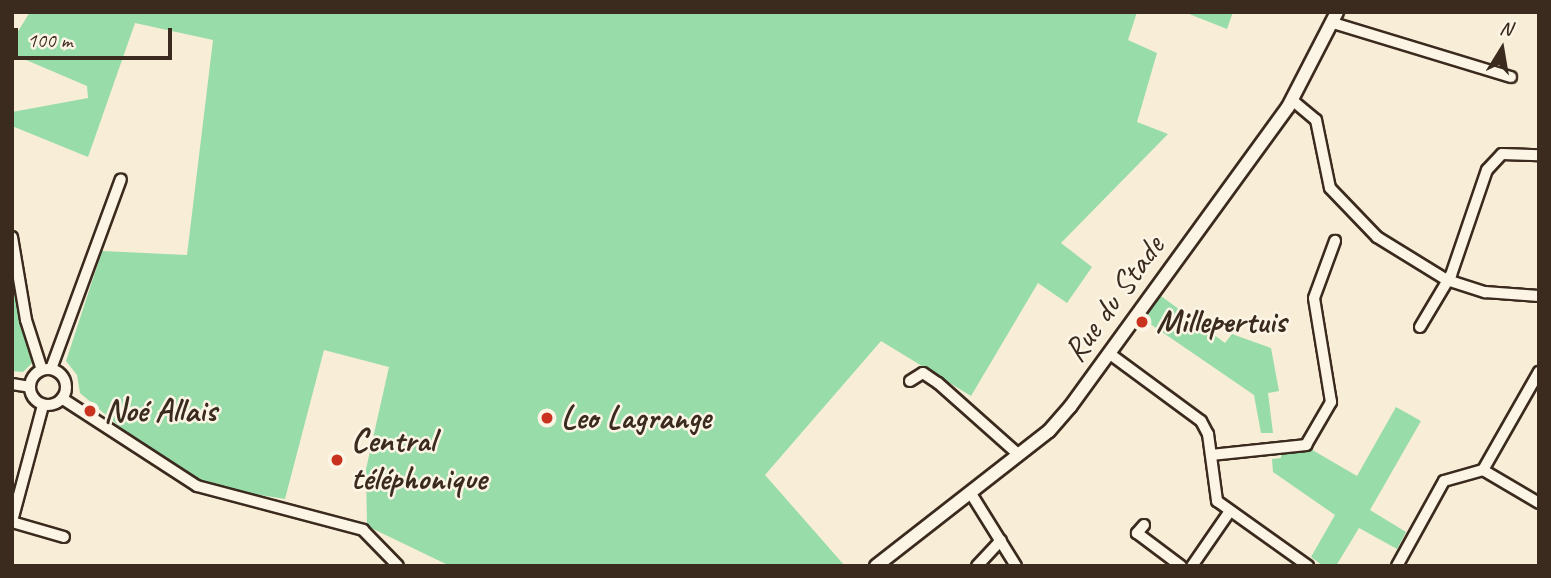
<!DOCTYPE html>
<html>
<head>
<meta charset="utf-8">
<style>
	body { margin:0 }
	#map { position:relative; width:1551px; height:578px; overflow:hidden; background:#f8edd6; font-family:Caveat,sans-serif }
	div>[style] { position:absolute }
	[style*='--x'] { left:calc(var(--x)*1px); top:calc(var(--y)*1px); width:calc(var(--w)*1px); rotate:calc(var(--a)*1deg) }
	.green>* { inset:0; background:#98dda9 }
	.roads { filter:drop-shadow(2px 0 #3b2a1e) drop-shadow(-2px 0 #3b2a1e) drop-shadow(0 2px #3b2a1e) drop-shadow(0 -2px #3b2a1e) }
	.minor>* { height:10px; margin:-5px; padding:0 5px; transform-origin:5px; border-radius:5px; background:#fcf5e5 }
	.minor>.ring { margin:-5px; padding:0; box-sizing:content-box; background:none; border:10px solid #fcf5e5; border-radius:50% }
	.tertiary>* { height:12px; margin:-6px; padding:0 6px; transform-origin:6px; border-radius:6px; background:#fcf5e5 }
	.dots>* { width:19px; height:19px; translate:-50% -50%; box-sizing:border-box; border:4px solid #fcf5e5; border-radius:50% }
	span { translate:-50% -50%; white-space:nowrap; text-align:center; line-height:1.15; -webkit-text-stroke:5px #fcf5e5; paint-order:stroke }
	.street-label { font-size:33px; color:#3b2a1e }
	.poi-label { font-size:33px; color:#3b2a1e; font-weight:700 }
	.left { translate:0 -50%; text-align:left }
	.frame { position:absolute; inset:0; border:14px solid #3b2a1e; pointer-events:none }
	.north { position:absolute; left:1467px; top:14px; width:70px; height:70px; -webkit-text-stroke:5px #fcf5e5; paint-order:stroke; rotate:11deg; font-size:19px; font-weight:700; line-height:28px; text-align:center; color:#3b2a1e }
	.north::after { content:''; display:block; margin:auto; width:24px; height:32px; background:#3b2a1e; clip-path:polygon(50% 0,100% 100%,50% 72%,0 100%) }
	.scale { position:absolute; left:14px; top:28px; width:158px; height:32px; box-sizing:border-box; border:4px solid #3b2a1e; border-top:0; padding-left:9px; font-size:21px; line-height:24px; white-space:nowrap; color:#3b2a1e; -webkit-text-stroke:5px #fcf5e5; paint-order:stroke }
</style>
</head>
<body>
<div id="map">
	<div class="green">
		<i style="clip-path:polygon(30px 12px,1137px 12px,1128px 40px,1157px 53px,1137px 122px,1168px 134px,1061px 243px,1092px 267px,1067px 303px,1038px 283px,971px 396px,881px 341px,765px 475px,845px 566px,450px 566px,367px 526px,366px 469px,389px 367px,324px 350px,285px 499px,212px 487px,145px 448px,80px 393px,77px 375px,66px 361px,102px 251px,187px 255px,213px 40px,135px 23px,88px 157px,12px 126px,12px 112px,88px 98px,87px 86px,12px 54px,12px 41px)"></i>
		<i style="clip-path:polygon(1184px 12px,1233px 12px,1227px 29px)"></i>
		<i style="clip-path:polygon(12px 269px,33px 362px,23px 372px,12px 371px)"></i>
		<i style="clip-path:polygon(1161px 296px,1225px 343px,1232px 334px,1271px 348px,1279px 391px,1268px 393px,1273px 433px,1261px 433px,1254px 395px,1143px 319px)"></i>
		<i style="clip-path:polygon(1396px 407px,1421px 421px,1370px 510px,1406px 532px,1397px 549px,1359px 528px,1336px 566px,1323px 566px,1311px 557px,1335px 515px,1273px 472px,1272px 459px,1281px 458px,1281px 451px,1309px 448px,1357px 476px)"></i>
	</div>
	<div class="roads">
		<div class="minor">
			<i style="--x:1333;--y:23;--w:186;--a:16.9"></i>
			<i style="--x:1292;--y:100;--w:31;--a:40"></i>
			<i style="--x:1316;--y:120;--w:69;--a:78.4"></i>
			<i style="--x:1330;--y:188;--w:68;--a:46.2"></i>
			<i style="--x:1377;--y:237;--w:82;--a:31.6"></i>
			<i style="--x:1447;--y:280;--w:40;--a:18"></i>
			<i style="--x:1485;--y:292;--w:54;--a:4.2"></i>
			<i style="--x:12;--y:237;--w:84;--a:80.4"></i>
			<i style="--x:26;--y:320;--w:52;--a:72.3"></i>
			<i style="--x:1420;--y:327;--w:61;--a:-59.2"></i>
			<i style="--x:1451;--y:275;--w:111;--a:-71.1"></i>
			<i style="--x:1487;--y:170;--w:22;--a:-47"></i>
			<i style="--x:1502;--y:154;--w:37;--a:2"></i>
			<i style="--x:1110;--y:354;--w:113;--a:36.4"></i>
			<i style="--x:1201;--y:421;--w:15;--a:62"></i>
			<i style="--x:1208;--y:434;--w:68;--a:82.3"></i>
			<i style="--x:1217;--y:501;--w:112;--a:35.5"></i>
			<i class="ring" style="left:30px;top:369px;width:26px;height:26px"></i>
			<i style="--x:51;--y:369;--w:202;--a:-69.8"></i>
			<i style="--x:910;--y:381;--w:15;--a:-32"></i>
			<i style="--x:923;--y:373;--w:18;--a:34"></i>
			<i style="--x:938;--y:383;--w:108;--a:41.6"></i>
			<i style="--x:12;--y:384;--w:18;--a:9"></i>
			<i style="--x:63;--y:399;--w:160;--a:33"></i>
			<i style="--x:197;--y:486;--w:172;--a:14.8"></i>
			<i style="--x:363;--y:530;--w:50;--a:45.8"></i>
			<i style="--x:1211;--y:455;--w:96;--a:-6"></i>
			<i style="--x:1306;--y:445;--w:50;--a:-59.8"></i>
			<i style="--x:1331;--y:402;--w:105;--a:-99.3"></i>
			<i style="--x:1314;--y:298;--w:61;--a:-69.8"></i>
			<i style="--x:1483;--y:470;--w:65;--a:30.5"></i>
			<i style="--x:970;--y:492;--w:87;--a:58.1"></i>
			<i style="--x:12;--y:521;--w:120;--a:-75"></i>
			<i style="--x:12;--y:522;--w:54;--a:16.1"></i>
			<i style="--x:1144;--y:525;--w:11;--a:131"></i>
			<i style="--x:1137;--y:533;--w:55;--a:36.9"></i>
			<i style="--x:977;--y:566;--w:35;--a:-47"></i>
			<i style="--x:1192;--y:566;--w:67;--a:-55.4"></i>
			<i style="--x:1397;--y:566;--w:97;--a:-61.1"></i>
			<i style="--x:1444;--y:481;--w:41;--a:-15.8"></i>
			<i style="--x:1483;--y:470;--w:113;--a:-60.3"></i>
		</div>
		<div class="tertiary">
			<i style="--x:876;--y:566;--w:219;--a:-38"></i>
			<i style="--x:1049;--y:431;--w:32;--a:-49"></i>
			<i style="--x:1070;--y:407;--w:371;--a:-54"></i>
			<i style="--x:1288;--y:107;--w:107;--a:-62.7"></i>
		</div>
	</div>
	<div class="dots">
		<i style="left:1142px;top:322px;background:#c8321e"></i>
		<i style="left:90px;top:411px;background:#c8321e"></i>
		<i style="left:547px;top:418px;background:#c8321e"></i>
		<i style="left:337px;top:460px;background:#c8321e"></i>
	</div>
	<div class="street-label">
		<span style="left:1114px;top:299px;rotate:-54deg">Rue du Stade</span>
	</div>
	<div class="poi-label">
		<span class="left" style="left:1156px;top:322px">Millepertuis</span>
		<span class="left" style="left:104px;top:411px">Noé Allais</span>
		<span class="left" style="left:561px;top:418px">Leo Lagrange</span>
		<span class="left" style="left:351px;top:460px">Central<br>téléphonique</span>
	</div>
	<div class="frame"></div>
	<div class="north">N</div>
	<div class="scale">100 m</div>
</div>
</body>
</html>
